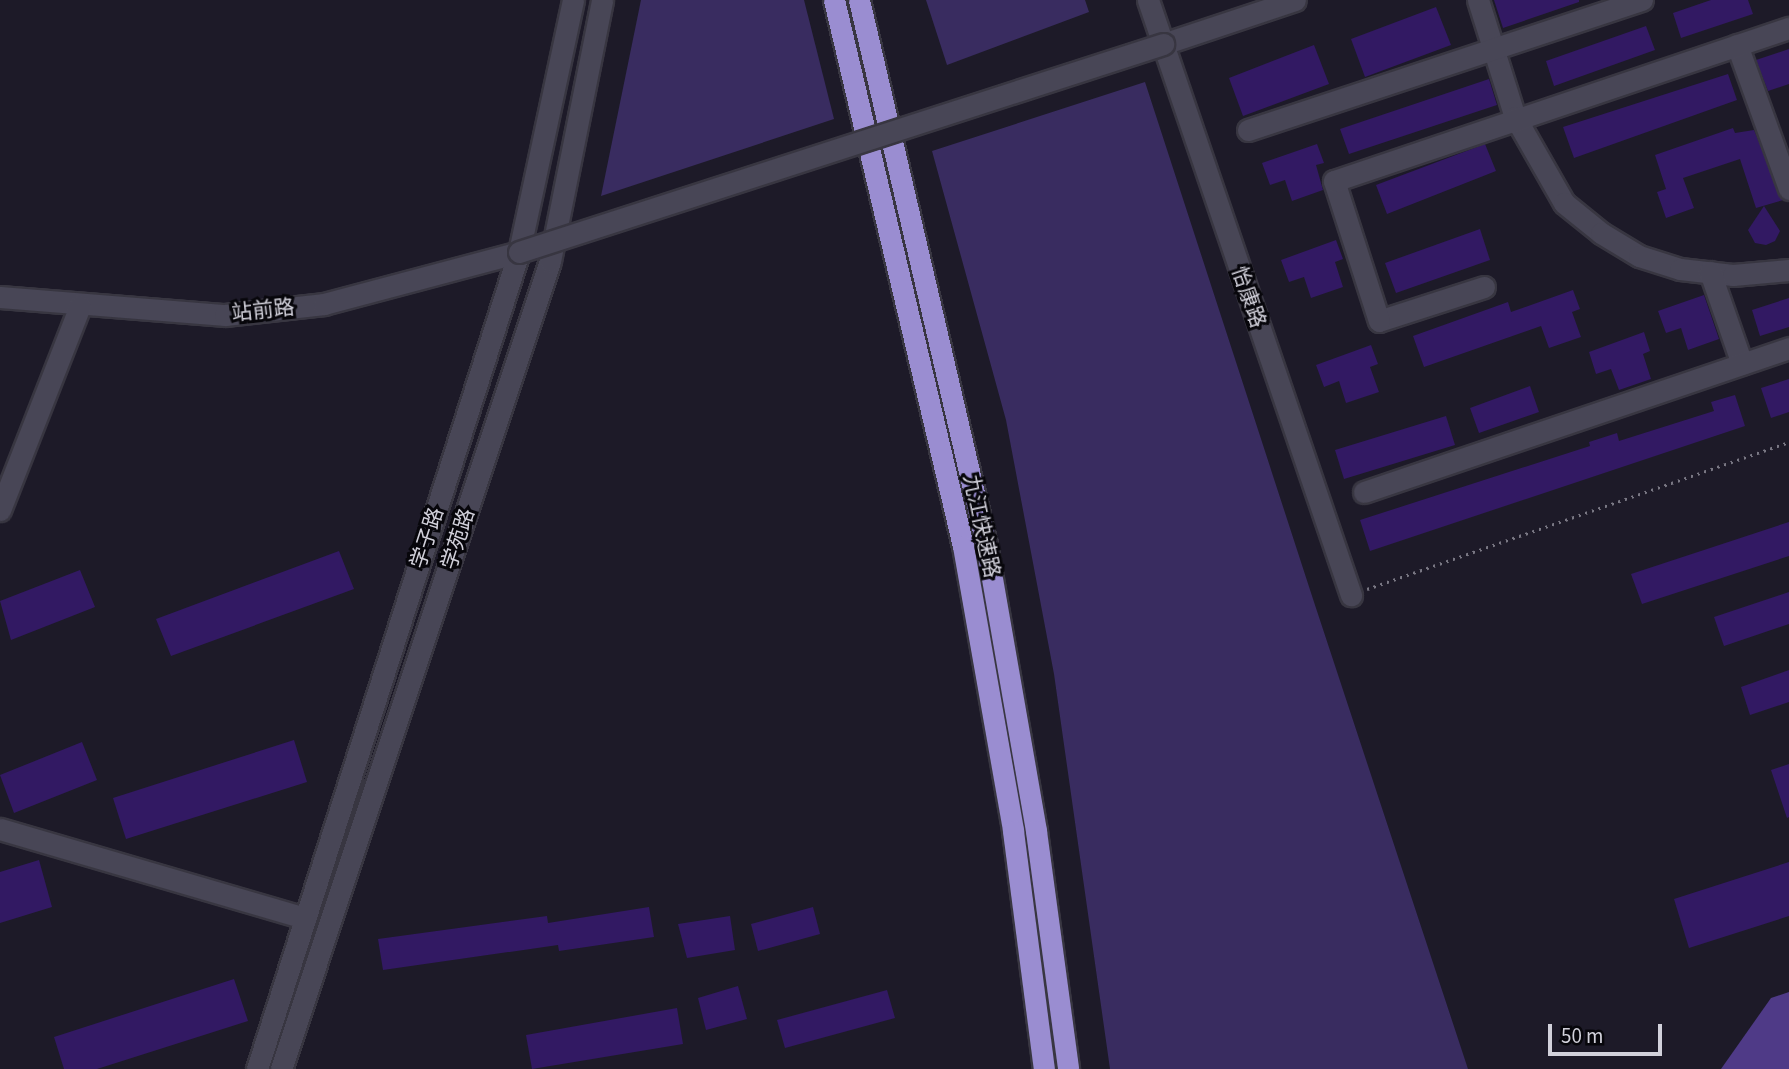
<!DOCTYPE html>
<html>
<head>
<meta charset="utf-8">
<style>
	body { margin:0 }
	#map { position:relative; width:1789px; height:1069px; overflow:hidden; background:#1d1a28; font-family:"Source Sans 3","Noto Sans SC",sans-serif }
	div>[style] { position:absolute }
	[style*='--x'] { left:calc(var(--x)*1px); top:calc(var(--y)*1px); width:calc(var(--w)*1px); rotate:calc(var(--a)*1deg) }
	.green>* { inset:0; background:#392c60 }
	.forest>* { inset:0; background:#4f3a87 }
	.building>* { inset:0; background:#321963 }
	.path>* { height:2.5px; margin-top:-1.25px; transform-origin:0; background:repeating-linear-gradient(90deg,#797783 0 2px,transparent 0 7px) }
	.roads { filter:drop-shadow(2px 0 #383641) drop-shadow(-2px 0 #383641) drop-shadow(0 2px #383641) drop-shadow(0 -2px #383641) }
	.minor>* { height:21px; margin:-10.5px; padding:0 10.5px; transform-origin:10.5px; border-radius:10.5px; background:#484656 }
	.highway>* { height:21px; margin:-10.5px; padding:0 10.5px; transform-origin:10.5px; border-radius:10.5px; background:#9a8dd1 }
	.bridges { filter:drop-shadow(2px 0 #383641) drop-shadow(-2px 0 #383641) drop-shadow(0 2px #383641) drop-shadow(0 -2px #383641) }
	.minor-bridge>* { height:21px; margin:-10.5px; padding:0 10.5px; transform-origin:10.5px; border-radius:10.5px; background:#484656 }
	span { translate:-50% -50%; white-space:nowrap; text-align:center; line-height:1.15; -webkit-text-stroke:6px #07060b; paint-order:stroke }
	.street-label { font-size:21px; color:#d2d1db }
	.scale { position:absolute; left:1548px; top:1024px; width:114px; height:32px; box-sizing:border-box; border:4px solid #d2d1db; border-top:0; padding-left:9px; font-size:21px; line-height:24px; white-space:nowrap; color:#d2d1db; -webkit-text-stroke:5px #07060b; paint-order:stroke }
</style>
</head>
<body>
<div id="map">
	<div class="green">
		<i style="clip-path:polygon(641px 0,804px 0,834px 119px,601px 196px)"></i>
		<i style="clip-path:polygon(926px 0,1085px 0,1089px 12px,947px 65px)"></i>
		<i style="clip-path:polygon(1145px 82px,1313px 599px,1468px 1069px,1110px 1069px,1054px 674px,1006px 420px,932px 151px)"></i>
	</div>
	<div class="forest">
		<i style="clip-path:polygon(1789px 992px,1789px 1069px,1721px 1069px,1771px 998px)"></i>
	</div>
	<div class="building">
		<i style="clip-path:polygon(1494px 0,1579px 0,1579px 2px,1503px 28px)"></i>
		<i style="clip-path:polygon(1711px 0,1748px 0,1753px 14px,1681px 38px,1673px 13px)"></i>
		<i style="clip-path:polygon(1436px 7px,1451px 45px,1365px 77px,1351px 39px)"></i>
		<i style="clip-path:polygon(1646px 26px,1655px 50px,1554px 86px,1546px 61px)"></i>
		<i style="clip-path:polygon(1314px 45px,1329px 84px,1243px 116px,1229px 78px)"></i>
		<i style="clip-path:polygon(1789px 49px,1789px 84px,1768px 91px,1756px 60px)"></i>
		<i style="clip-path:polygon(1728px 74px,1737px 100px,1574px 158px,1563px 127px)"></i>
		<i style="clip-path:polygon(1489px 79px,1497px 105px,1349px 154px,1340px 129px)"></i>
		<i style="clip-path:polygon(1733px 128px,1735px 133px,1754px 130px,1783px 200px,1756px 208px,1740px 159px,1683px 178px,1694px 208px,1666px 218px,1657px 192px,1666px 189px,1655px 155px)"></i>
		<i style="clip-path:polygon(1317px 144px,1324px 163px,1316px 165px,1323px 190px,1292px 201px,1285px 180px,1270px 185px,1262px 163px)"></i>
		<i style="clip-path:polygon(1485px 144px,1496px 171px,1387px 214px,1376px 185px)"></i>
		<i style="clip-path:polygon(1764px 206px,1780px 231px,1775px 241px,1766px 245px,1755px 243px,1748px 230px)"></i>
		<i style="clip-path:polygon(1480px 229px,1490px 260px,1396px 293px,1385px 263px)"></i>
		<i style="clip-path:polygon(1336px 240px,1343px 259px,1335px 262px,1343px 287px,1311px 298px,1304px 277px,1289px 282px,1281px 260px)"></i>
		<i style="clip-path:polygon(1573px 290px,1580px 309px,1572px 312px,1581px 337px,1549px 348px,1541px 326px,1424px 367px,1413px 336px,1508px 302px,1511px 312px)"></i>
		<i style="clip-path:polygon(1704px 295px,1719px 339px,1688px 350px,1681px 328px,1666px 333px,1658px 311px)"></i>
		<i style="clip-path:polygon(1789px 298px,1789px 327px,1760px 336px,1752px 310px)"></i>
		<i style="clip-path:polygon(1644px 332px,1650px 351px,1643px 354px,1651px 379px,1619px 390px,1611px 369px,1596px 374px,1589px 352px)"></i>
		<i style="clip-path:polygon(1371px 345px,1378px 364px,1370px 367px,1379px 392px,1346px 403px,1339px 381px,1324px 387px,1316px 365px)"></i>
		<i style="clip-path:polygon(1789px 379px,1789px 412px,1771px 418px,1761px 388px)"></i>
		<i style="clip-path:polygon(1530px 386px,1539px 412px,1479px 433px,1470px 408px)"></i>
		<i style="clip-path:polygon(1735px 395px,1745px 426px,1370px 551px,1360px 520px,1590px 446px,1589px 442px,1617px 433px,1619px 441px,1714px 411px,1711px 402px)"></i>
		<i style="clip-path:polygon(1446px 416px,1455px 445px,1344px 479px,1335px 450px)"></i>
		<i style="clip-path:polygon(1789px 522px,1789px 556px,1642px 604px,1631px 574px)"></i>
		<i style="clip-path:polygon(339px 551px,354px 589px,171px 656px,156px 619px)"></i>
		<i style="clip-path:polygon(80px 570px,95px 607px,11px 640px,0 601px)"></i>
		<i style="clip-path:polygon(1789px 592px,1789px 624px,1724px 646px,1714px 617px)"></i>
		<i style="clip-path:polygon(1789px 670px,1789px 702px,1750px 715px,1741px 687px)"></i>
		<i style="clip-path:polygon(294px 740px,307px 782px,126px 839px,113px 798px)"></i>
		<i style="clip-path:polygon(82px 742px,97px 780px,14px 813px,0 775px)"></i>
		<i style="clip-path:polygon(1789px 764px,1789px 817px,1787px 818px,1771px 770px)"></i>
		<i style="clip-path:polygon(39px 860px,52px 907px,0 923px,0 872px)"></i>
		<i style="clip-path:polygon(1789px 862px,1789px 916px,1689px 948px,1674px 899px)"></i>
		<i style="clip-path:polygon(649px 907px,654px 937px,559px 951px,558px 945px,383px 970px,378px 939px,547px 916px,548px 923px)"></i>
		<i style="clip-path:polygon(813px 907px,820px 934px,758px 951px,751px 924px)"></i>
		<i style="clip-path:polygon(730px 916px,735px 950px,687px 958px,678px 924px)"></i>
		<i style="clip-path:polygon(234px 979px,248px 1021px,97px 1069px,64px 1069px,54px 1037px)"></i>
		<i style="clip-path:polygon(738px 986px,747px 1019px,706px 1030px,698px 998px)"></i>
		<i style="clip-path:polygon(887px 990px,895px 1018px,785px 1048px,777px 1020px)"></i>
		<i style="clip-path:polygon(677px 1008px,683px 1044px,532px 1069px,526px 1035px)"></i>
	</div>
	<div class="path">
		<i style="--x:1367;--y:589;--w:447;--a:-19.2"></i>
	</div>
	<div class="roads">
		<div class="minor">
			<i style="--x:1148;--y:0;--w:629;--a:71.16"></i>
			<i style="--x:1478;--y:0;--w:123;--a:72.5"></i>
			<i style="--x:1515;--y:117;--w:99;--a:60.3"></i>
			<i style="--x:1564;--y:203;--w:48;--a:39"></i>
			<i style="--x:1601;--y:233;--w:44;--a:31.2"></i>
			<i style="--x:1639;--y:256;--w:43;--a:17.6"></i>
			<i style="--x:1680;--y:269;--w:53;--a:6.5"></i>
			<i style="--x:1733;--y:275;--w:56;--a:-5.1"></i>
			<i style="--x:1163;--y:44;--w:139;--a:-18.4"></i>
			<i style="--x:1737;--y:45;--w:153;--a:70.1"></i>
			<i style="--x:1248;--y:130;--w:415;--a:-18.3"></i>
			<i style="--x:1710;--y:272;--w:97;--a:70.8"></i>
			<i style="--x:1484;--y:287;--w:110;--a:162.1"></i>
			<i style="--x:1379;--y:321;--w:147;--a:-107.8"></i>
			<i style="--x:1334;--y:181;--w:480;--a:-18.6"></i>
			<i style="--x:0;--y:297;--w:226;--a:4.6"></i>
			<i style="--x:225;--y:315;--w:100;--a:-6.3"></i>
			<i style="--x:324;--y:304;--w:202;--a:-14.9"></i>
			<i style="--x:1364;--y:492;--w:449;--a:-18.7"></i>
			<i style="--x:0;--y:510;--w:219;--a:-68.6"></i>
			<i style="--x:0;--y:829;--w:318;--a:16.3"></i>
			<i style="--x:257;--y:1069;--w:858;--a:-72.22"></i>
			<i style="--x:519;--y:252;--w:258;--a:-77.9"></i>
			<i style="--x:281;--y:1069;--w:852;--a:-71.59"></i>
			<i style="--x:550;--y:261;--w:266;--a:-78.7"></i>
		</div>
		<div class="highway">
			<i style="--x:834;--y:0;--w:561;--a:76.71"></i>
			<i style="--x:963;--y:546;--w:289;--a:80"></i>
			<i style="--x:1013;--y:831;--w:240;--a:82.6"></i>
			<i style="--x:859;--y:0;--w:559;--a:76.86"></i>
			<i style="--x:986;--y:544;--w:291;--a:80.1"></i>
			<i style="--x:1036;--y:831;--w:240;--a:82.3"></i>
		</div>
	</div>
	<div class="bridges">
		<div class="minor-bridge">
			<i style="--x:519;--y:252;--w:677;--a:-17.9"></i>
		</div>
	</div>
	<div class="street-label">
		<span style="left:1249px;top:297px;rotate:71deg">怡康路</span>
		<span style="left:263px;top:310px;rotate:-6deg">站前路</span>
		<span style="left:982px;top:526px;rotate:78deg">九江快速路</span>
		<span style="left:427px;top:538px;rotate:-72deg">学子路</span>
		<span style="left:458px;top:539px;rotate:-72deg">学苑路</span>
	</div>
	<div class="scale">50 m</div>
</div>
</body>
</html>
